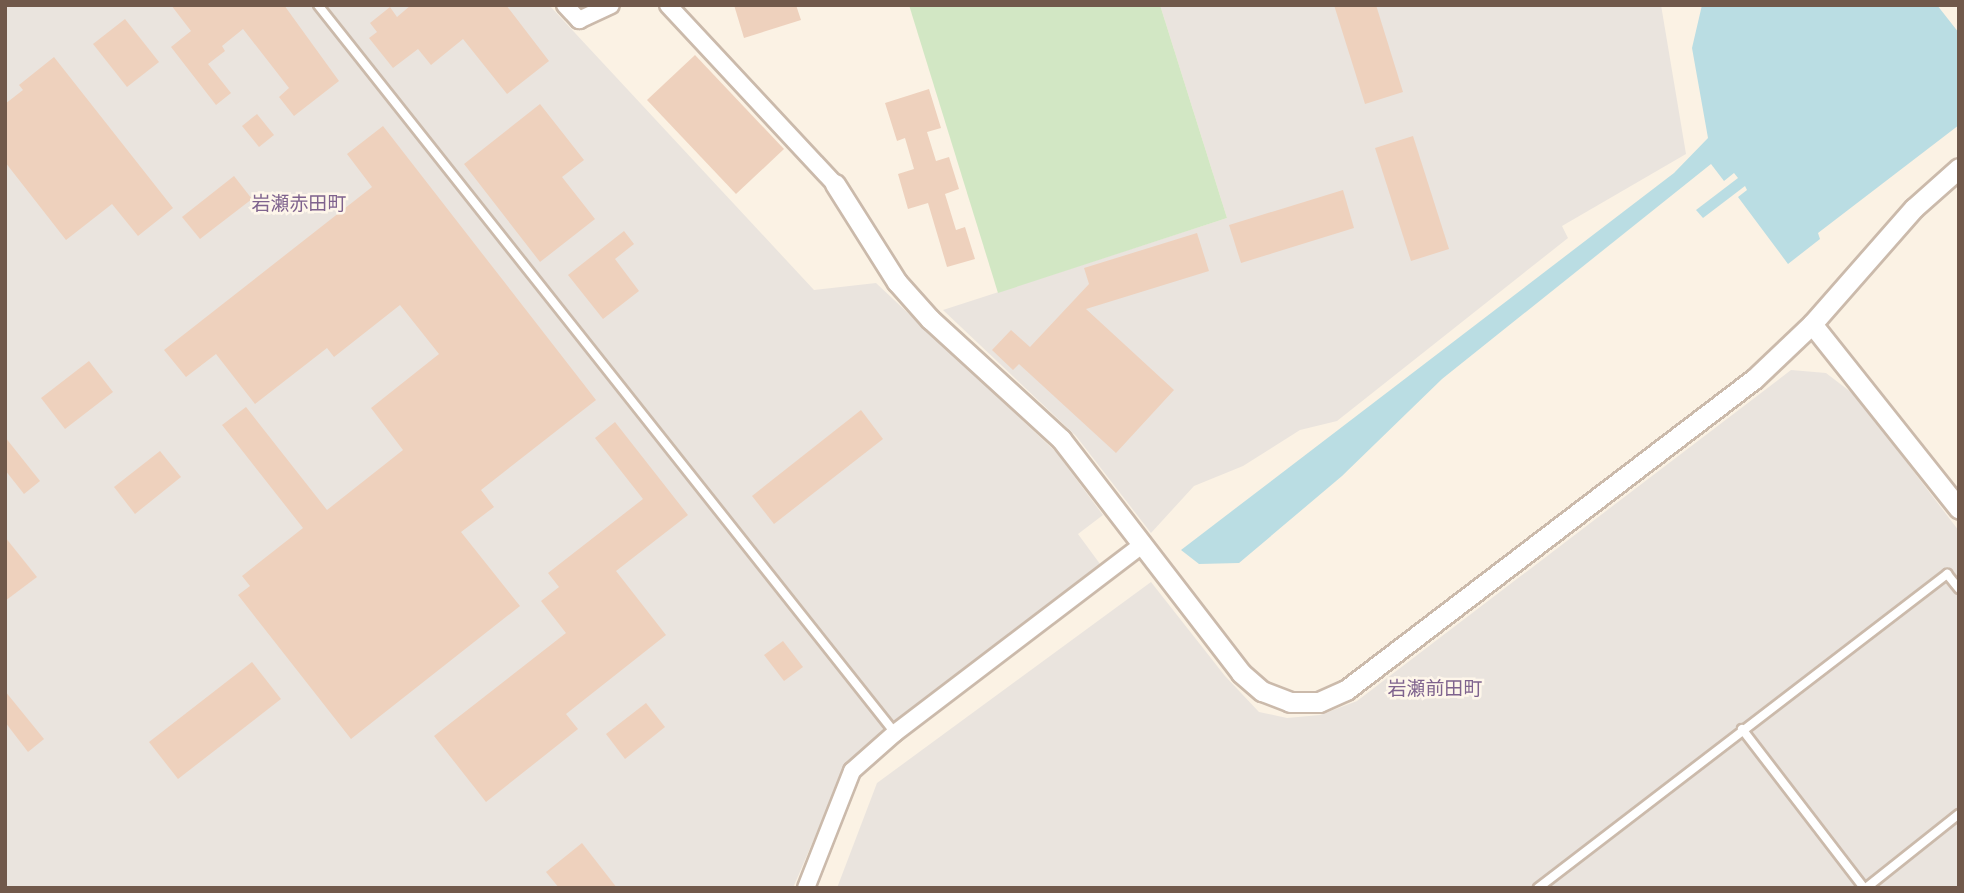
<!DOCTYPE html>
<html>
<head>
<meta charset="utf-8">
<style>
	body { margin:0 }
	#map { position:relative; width:1964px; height:893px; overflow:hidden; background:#fbf2e4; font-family:"Noto Sans","Noto Sans JP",sans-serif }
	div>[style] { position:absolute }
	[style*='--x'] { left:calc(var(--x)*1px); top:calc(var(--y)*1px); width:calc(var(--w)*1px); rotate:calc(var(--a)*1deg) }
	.industrial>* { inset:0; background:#eae4de }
	.green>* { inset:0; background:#d2e7c4 }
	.water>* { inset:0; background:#badde3 }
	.building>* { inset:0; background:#eed1bd }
	.roads { filter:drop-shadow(2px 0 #cbbaab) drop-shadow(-2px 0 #cbbaab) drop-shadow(0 2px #cbbaab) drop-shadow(0 -2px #cbbaab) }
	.service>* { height:8px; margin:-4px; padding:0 4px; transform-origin:4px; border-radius:4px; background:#fff }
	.minor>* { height:16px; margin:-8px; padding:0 8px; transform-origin:8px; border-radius:8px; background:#fff }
	.tertiary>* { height:19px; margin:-9.5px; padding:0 9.5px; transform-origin:9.5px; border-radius:9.5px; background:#fff }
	span { translate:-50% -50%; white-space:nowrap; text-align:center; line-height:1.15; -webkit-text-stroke:5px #fef6ea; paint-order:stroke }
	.neighbourhood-label { font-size:19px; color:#7f638e }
	.frame { position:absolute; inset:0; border:7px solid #71594b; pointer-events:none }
</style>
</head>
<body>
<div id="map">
	<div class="industrial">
		<i style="clip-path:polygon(5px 5px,549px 5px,814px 290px,876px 283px,1056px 452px,1103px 515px,1078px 534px,1100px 564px,846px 764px,793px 888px,5px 888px)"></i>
		<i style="clip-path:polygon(1160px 5px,1661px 5px,1686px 154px,1562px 226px,1568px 238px,1337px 421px,1300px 430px,1243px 466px,1194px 486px,1151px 533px,1076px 436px,943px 310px,1227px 218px)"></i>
		<i style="clip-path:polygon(1791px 370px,1826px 373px,1856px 396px,1959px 531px,1959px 888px,837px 888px,877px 783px,1151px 582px,1225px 676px,1259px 712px,1287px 718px,1320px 715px,1357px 701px)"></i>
	</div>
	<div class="green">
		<i style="clip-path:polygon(909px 5px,1160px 5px,1227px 218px,998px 293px)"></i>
	</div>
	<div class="water">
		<i style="clip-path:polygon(1702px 5px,1937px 5px,1959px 33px,1959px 125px,1818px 233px,1820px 239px,1788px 264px,1738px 197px,1747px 190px,1745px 186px,1703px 218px,1696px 210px,1738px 178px,1734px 173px,1724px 181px,1711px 164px,1442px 379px,1342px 476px,1239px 563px,1199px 564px,1181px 550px,1674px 173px,1708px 138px,1692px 48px)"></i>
	</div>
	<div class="building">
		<i style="clip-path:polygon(171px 5px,284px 5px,339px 81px,294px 116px,279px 97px,289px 88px,243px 29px,222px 46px,225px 51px,208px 64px,231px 93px,216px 105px,171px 47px,191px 31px)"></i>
		<i style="clip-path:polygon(411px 5px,506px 5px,549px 61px,507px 94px,463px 39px,431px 65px,418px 49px,393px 68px,369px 38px,377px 32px,370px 23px,390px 7px,397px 17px)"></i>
		<i style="clip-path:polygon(734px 5px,796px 5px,801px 20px,744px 38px)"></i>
		<i style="clip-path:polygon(1334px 5px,1376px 5px,1403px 92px,1365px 104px)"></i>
		<i style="clip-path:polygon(125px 19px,159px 62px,127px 87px,93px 44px)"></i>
		<i style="clip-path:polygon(695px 55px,784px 149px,736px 194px,647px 100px)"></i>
		<i style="clip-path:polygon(54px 57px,173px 208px,138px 236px,112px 204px,66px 240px,5px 162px,5px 104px,23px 90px,19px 85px)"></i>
		<i style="clip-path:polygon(929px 89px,941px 128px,927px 132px,936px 161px,949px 157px,959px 189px,945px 194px,956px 230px,965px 227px,975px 259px,947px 267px,928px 203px,908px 209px,898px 174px,914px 169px,905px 138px,897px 141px,885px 103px)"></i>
		<i style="clip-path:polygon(540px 104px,584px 160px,562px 177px,595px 219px,540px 262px,464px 164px)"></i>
		<i style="clip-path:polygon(257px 114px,274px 135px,259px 147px,242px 126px)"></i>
		<i style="clip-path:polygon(383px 126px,596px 400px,481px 490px,494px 507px,461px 532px,520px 606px,351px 739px,238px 595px,250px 586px,242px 576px,303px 528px,222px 425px,246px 407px,327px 510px,403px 450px,371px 408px,439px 354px,400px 305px,334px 357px,327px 348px,255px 404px,216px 354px,186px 377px,164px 350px,372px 187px,347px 154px)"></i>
		<i style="clip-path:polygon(1413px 136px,1449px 249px,1411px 261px,1375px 148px)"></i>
		<i style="clip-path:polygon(234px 176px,252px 199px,200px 239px,182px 217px)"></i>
		<i style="clip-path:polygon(1343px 190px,1354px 228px,1241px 263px,1229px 225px)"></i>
		<i style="clip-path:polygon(624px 231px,634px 244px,615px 259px,639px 291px,603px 319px,568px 275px)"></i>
		<i style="clip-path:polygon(1197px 233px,1209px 271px,1086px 309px,1174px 390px,1116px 453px,1019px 364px,1013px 370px,992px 350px,1011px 330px,1030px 347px,1089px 284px,1084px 268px)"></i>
		<i style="clip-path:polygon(89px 361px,113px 392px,65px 429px,41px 398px)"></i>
		<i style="clip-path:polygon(861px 410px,883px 439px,774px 524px,752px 496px)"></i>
		<i style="clip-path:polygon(615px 422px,688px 515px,616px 571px,666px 635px,566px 714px,578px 729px,486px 802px,434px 736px,566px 633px,541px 601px,559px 587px,548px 573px,643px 499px,595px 438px)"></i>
		<i style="clip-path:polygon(5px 437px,40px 481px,24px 494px,5px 470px)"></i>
		<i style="clip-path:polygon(160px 451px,181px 477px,135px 514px,114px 487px)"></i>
		<i style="clip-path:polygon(5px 537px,37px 577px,5px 601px)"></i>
		<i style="clip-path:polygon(783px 641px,803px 667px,784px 681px,764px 655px)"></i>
		<i style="clip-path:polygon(252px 662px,281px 699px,178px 779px,149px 742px)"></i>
		<i style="clip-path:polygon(5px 691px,44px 739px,28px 752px,5px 722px)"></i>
		<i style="clip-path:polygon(646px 703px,665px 727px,625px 759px,606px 734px)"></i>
		<i style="clip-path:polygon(582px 843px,617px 888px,559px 888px,546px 872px)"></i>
	</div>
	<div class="roads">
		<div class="service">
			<i style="--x:318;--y:5;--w:929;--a:51.6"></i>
			<i style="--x:1742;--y:729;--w:200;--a:52.5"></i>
			<i style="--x:1538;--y:888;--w:516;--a:-37.51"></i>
			<i style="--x:1947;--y:574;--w:19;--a:51"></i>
			<i style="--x:1866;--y:888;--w:119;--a:-38.5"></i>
		</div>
		<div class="minor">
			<i style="--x:565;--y:5;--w:21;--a:47"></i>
			<i style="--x:579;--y:20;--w:35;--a:-25"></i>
			<i style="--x:668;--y:5;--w:245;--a:47"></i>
			<i style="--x:806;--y:888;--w:126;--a:-68.5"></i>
			<i style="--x:852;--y:771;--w:57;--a:-41.5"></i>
			<i style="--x:895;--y:733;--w:312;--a:-37.3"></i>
		</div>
		<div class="tertiary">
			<i style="--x:835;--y:184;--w:116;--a:57.7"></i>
			<i style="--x:897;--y:282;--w:50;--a:48.3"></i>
			<i style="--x:930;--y:319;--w:178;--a:42.5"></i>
			<i style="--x:1061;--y:439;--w:295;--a:52.4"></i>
			<i style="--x:1241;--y:673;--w:28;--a:41"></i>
			<i style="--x:1262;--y:691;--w:30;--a:21"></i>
			<i style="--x:1290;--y:702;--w:29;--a:0"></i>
			<i style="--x:1319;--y:702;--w:30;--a:-24"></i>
			<i style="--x:1346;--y:690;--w:513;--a:-37.32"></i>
			<i style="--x:1754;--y:379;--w:80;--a:-43.5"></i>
			<i style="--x:1812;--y:324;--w:154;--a:-48.7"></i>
			<i style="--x:1914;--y:208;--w:60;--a:-41.6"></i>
			<i style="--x:1812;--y:324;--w:236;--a:51.5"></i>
		</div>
	</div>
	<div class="neighbourhood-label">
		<span style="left:299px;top:204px">岩瀬赤田町</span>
		<span style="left:1435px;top:689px">岩瀬前田町</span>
	</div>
	<div class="frame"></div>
</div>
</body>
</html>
